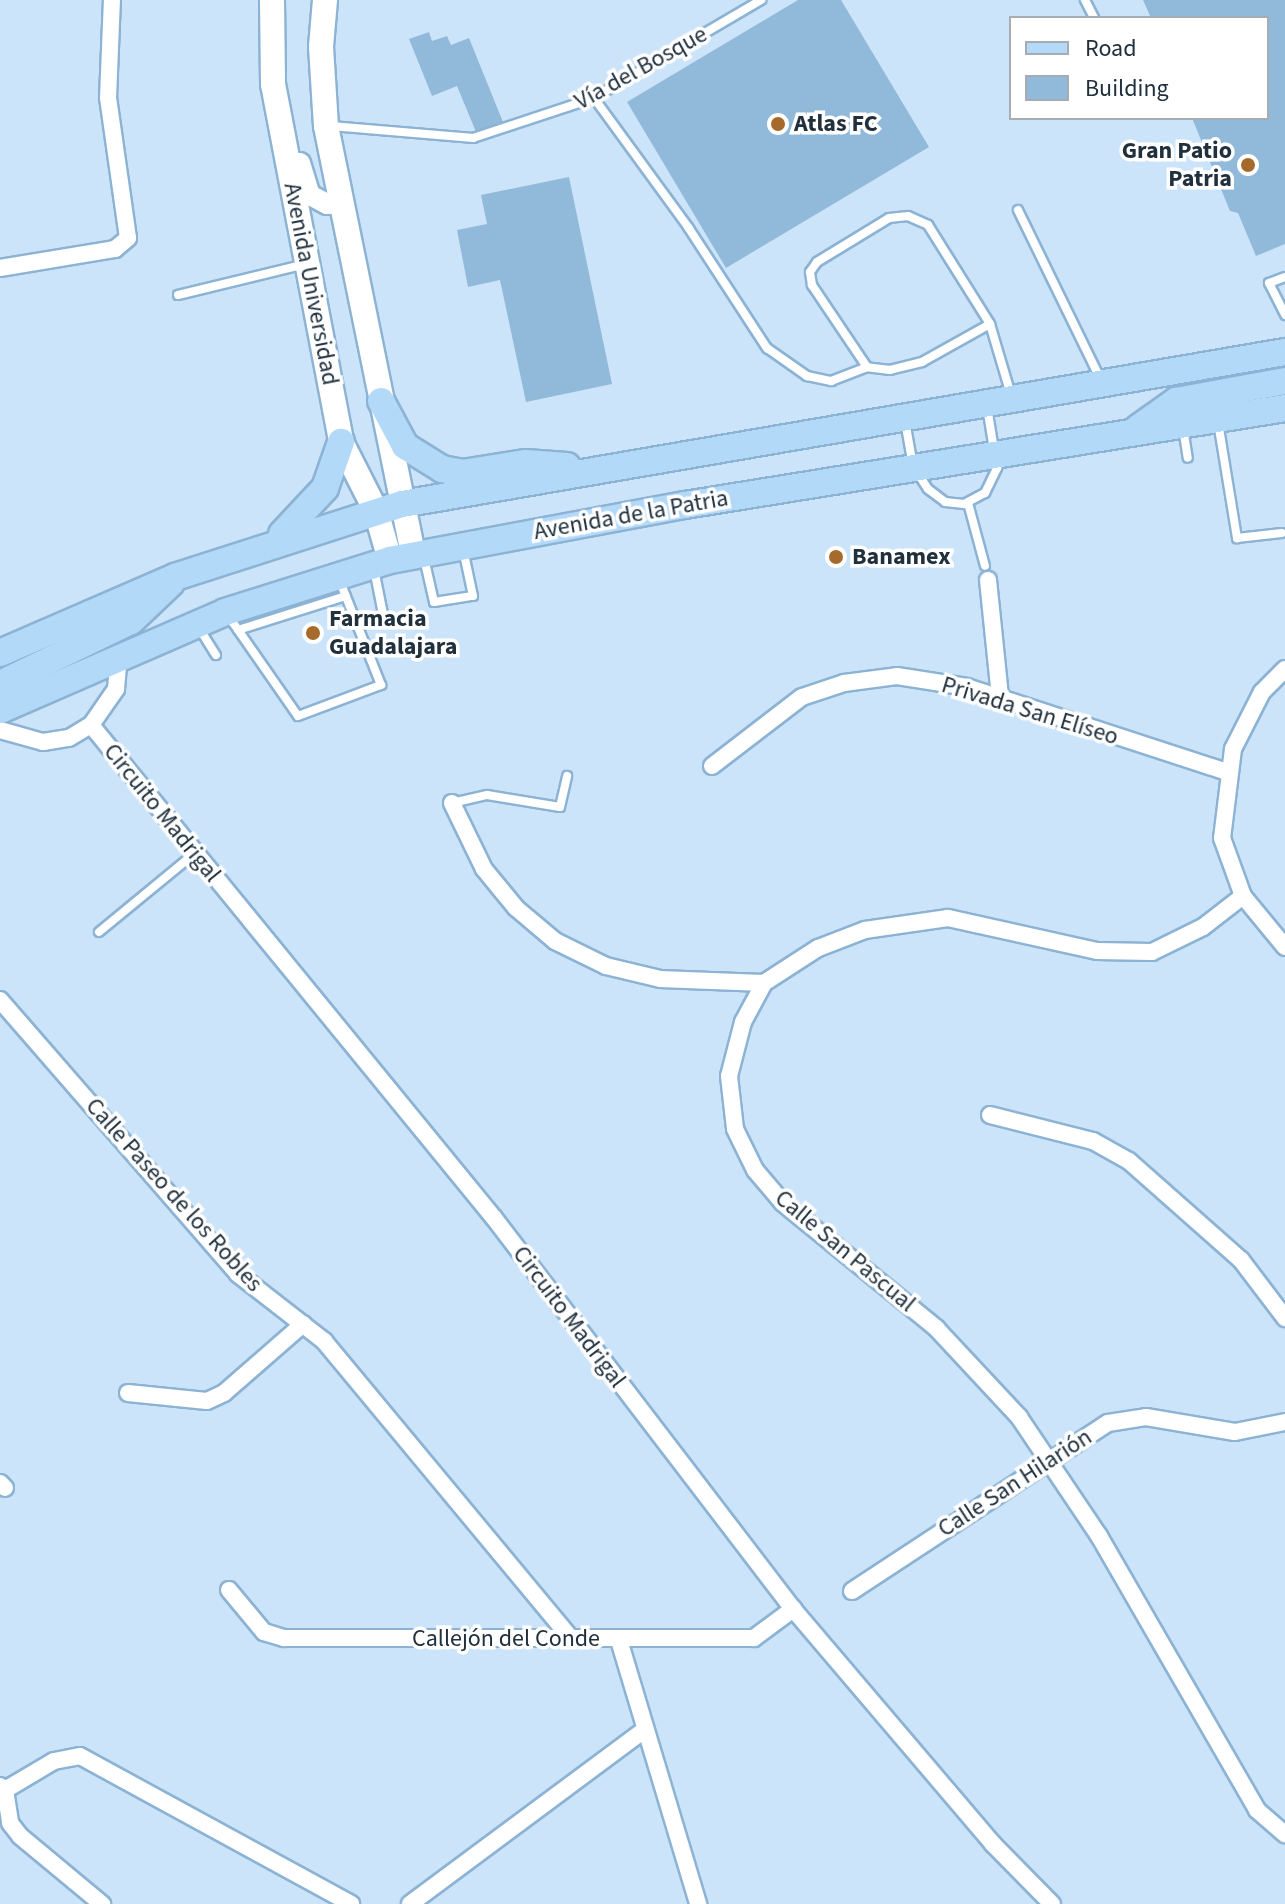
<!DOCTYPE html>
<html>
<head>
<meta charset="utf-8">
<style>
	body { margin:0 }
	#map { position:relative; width:1285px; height:1904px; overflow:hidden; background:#cce4f9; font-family:"Source Sans 3",sans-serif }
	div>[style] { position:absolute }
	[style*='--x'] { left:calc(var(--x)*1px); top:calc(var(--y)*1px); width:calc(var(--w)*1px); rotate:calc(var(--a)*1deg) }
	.building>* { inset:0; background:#91b9da }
	.roads { filter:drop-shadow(2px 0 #8cb3d4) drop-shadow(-2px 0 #8cb3d4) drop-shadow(0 2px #8cb3d4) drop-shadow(0 -2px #8cb3d4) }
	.service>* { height:8px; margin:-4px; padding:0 4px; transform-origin:4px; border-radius:4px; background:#fff }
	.minor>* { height:16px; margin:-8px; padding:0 8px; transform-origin:8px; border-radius:8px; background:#fff }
	.tertiary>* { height:20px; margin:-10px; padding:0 10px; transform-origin:10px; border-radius:10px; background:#fff }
	.secondary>* { height:24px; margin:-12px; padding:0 12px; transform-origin:12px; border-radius:12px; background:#fff }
	.primary>* { height:26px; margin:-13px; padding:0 13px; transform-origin:13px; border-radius:13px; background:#b3d9f8 }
	.dots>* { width:22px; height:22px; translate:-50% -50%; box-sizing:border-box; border:4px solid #fff; border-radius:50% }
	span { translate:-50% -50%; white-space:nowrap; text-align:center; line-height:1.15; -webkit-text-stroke:7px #fff; paint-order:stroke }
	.street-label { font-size:24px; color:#20303d }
	.poi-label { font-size:24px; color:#20303d; font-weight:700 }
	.left { translate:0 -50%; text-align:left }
	.right { translate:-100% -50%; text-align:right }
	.legend { position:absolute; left:1009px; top:16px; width:260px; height:104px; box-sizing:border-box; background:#fff; border:2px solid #a6acb1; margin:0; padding:10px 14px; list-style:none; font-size:24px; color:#20303d }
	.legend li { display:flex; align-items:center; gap:16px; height:40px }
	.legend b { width:40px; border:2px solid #a6acb1 }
</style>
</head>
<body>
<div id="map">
	<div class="building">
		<i style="clip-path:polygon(798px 0,841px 0,929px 147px,726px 268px,627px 102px)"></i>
		<i style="clip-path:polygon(1143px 0,1285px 0,1285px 244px,1256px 256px,1238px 213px,1230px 211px,1192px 118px,1267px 118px,1267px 18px,1151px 18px)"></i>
		<i style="clip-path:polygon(429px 32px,432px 41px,447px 36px,451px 45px,469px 38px,503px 122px,476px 132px,457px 86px,432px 96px,409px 39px)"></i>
		<i style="clip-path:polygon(569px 177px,612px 384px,526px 402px,500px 280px,468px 287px,457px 230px,487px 224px,481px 195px)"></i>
	</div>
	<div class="roads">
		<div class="service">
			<i style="--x:1085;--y:0;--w:20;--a:63"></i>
			<i style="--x:594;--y:98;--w:160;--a:53.9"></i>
			<i style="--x:688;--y:227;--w:145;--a:56.9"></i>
			<i style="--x:767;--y:348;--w:49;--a:35"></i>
			<i style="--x:807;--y:376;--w:25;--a:12"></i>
			<i style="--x:831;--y:381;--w:39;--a:-21"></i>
			<i style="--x:331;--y:126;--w:143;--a:4.8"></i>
			<i style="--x:473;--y:138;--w:127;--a:-18.3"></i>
			<i style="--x:594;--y:98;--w:194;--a:-30.4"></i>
			<i style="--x:1018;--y:210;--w:189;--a:64"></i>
			<i style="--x:1285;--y:277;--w:17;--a:159"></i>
			<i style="--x:1269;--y:283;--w:36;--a:63"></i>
			<i style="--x:178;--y:295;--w:132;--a:-13.6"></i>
			<i style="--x:990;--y:324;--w:78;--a:150.8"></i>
			<i style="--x:922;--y:362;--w:33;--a:166"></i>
			<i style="--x:890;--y:370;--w:23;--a:-173"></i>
			<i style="--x:867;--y:367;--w:99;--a:-123.9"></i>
			<i style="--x:812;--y:285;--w:13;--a:-99"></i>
			<i style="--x:810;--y:272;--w:12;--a:-55"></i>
			<i style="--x:817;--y:262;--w:84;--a:-31.4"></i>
			<i style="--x:889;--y:218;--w:19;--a:-6"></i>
			<i style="--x:908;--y:216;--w:22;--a:24"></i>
			<i style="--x:928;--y:225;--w:117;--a:57.9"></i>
			<i style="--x:990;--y:324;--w:74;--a:73.5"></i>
			<i style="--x:905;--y:421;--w:46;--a:79.9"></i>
			<i style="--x:913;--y:466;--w:27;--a:57"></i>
			<i style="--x:928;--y:489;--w:21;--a:37"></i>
			<i style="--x:945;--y:502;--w:19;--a:6"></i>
			<i style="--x:964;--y:504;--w:24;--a:-28"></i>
			<i style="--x:985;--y:493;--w:28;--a:-64"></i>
			<i style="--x:997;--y:468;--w:62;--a:-99.3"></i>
			<i style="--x:1218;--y:422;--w:118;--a:80.7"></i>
			<i style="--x:1237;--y:538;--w:45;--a:-6.3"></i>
			<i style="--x:1183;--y:428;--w:30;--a:81"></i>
			<i style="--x:968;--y:503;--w:65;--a:74.9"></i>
			<i style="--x:424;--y:558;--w:45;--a:77.2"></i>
			<i style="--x:434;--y:602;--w:39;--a:-9"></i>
			<i style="--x:473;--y:596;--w:48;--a:-102"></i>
			<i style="--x:374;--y:569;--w:46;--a:78.7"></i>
			<i style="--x:227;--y:614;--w:124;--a:55.2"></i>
			<i style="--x:298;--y:716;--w:89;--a:-20.5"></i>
			<i style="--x:381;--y:685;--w:114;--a:-111.6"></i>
			<i style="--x:199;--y:628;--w:32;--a:58"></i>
			<i style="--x:238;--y:630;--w:113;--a:-17.5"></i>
			<i style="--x:452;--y:803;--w:36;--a:-13"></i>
			<i style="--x:487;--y:795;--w:74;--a:9.3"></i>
			<i style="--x:560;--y:807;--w:32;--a:-77"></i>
			<i style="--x:99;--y:932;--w:123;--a:-39.4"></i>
		</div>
		<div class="minor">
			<i style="--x:0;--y:268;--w:117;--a:-9.4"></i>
			<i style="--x:115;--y:249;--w:17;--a:-40"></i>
			<i style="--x:128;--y:238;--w:141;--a:-98.1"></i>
			<i style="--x:108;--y:98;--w:98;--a:-87.7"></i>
			<i style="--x:988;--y:580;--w:118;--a:84.1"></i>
			<i style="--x:1285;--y:669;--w:33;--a:135"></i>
			<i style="--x:1262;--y:692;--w:64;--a:117"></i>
			<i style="--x:1233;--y:749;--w:90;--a:97"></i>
			<i style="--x:1222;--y:838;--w:62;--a:70.1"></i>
			<i style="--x:1243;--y:896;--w:66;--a:50.5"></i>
			<i style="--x:91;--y:725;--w:637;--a:50.74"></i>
			<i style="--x:494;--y:1218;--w:492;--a:52.6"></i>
			<i style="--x:793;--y:1609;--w:309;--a:49.6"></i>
			<i style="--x:993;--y:1844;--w:84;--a:45.5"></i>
			<i style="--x:0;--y:730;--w:45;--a:15.6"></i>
			<i style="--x:43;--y:742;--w:26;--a:-9"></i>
			<i style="--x:69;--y:738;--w:26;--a:-31"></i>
			<i style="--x:91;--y:725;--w:44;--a:-55.2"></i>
			<i style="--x:116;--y:689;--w:33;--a:-85"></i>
			<i style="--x:712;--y:766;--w:113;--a:-37.5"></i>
			<i style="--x:802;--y:697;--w:44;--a:-18.4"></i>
			<i style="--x:844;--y:683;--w:53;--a:-7.5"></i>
			<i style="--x:897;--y:676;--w:71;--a:8.9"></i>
			<i style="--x:967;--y:687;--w:274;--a:18.1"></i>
			<i style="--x:452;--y:803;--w:73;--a:64.1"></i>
			<i style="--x:484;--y:869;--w:50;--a:50.6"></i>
			<i style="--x:516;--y:908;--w:51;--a:40.2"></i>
			<i style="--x:555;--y:941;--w:57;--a:26.1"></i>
			<i style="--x:606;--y:966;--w:56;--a:13.5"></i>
			<i style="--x:660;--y:979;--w:104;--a:2.2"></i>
			<i style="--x:1243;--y:896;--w:51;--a:142.2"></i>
			<i style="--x:1203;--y:927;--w:57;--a:153.9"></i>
			<i style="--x:1152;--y:952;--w:55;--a:-179"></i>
			<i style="--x:1097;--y:951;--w:153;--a:-167.5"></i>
			<i style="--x:948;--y:918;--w:84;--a:171.8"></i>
			<i style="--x:865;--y:930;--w:50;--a:159"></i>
			<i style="--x:818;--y:948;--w:64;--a:147.1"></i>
			<i style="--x:764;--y:983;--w:44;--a:118.3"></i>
			<i style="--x:743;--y:1022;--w:56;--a:104.5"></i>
			<i style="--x:729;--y:1076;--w:53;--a:83.5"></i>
			<i style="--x:735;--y:1129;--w:46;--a:64"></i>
			<i style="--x:755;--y:1170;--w:43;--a:49.7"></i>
			<i style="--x:783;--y:1203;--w:198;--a:39.2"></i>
			<i style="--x:936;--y:1328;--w:122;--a:47"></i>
			<i style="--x:1019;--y:1417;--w:143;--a:56.1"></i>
			<i style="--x:1099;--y:1536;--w:316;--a:60"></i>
			<i style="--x:1257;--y:1810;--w:37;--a:41"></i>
			<i style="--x:0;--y:1000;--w:363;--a:49"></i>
			<i style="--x:238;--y:1274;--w:109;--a:37.9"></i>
			<i style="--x:324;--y:1341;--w:387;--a:50.3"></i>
			<i style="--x:990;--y:1115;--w:106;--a:14.2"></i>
			<i style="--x:1093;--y:1141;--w:41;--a:29.1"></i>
			<i style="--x:1129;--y:1161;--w:149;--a:41.5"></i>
			<i style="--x:1241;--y:1260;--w:73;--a:52.8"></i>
			<i style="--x:128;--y:1393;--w:79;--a:5.8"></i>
			<i style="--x:207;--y:1401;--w:19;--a:-25"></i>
			<i style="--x:224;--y:1393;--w:105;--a:-41.1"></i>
			<i style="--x:0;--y:1483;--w:7;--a:45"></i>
			<i style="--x:229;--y:1590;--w:55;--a:50.2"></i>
			<i style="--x:264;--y:1632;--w:21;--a:17"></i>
			<i style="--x:284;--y:1638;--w:470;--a:0"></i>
			<i style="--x:754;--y:1638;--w:49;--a:-36.6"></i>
			<i style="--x:852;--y:1591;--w:306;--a:-33.3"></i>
			<i style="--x:1108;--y:1423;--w:38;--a:-9"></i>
			<i style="--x:1146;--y:1417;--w:90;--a:9.6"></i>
			<i style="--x:1235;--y:1432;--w:51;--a:-11.3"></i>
			<i style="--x:619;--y:1640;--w:276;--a:73.3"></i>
			<i style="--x:0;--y:1786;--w:6;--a:39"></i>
			<i style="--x:5;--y:1790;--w:33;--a:81"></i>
			<i style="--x:10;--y:1823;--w:16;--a:52"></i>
			<i style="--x:20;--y:1836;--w:107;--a:39.7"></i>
			<i style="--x:5;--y:1790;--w:57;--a:-30.6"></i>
			<i style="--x:54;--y:1761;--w:26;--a:-11"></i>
			<i style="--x:80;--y:1756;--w:309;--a:28.6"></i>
			<i style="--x:410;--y:1904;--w:289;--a:-36.6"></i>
		</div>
		<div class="tertiary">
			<i style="--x:300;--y:163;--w:34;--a:73"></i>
			<i style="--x:310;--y:195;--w:19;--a:28"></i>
			<i style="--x:327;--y:204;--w:14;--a:-4"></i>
		</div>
		<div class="secondary">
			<i style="--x:272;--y:0;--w:84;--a:89.3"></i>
			<i style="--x:273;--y:84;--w:364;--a:79.2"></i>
			<i style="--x:341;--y:442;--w:77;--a:63.1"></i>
			<i style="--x:376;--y:511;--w:51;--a:74.1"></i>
			<i style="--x:325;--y:0;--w:47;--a:94.9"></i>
			<i style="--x:321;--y:47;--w:79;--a:86.4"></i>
			<i style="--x:326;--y:126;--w:438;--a:78.5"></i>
		</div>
		<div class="primary">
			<i style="--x:381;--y:401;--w:51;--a:61.9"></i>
			<i style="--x:405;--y:446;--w:44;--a:31.9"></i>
			<i style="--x:442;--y:469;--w:20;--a:11"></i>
			<i style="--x:462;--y:473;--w:65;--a:-8.9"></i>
			<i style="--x:526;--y:463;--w:41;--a:4.2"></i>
			<i style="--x:1138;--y:428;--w:47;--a:-35.4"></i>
			<i style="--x:1176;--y:401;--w:111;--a:-10.4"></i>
			<i style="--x:282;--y:534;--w:63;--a:-46.9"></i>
			<i style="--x:325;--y:488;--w:49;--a:-70.8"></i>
			<i style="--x:0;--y:653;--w:191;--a:-23.5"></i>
			<i style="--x:175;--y:577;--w:238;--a:-17.8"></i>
			<i style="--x:402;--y:504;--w:896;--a:-9.77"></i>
			<i style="--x:0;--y:684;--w:145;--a:-25.7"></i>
			<i style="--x:131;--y:621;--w:55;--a:-43.5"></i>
			<i style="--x:0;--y:710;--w:245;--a:-23.5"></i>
			<i style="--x:225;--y:612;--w:173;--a:-17.5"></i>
			<i style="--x:390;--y:560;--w:300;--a:-10.6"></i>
			<i style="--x:685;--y:505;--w:608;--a:-9.18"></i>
		</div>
	</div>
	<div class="dots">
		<i style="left:778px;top:124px;background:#a66b2c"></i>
		<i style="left:1248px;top:165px;background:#a66b2c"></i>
		<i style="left:836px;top:557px;background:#a66b2c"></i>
		<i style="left:313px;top:633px;background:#a66b2c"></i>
	</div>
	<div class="street-label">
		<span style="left:641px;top:68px;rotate:-29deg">Vía del Bosque</span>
		<span style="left:311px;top:284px;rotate:79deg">Avenida Universidad</span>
		<span style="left:631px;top:515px;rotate:-10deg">Avenida de la Patria</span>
		<span style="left:1030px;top:711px;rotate:17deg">Privada San Elíseo</span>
		<span style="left:162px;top:813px;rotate:51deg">Circuito Madrigal</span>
		<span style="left:174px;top:1195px;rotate:48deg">Calle Paseo de los Robles</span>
		<span style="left:845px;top:1251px;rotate:40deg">Calle San Pascual</span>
		<span style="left:569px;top:1317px;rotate:53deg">Circuito Madrigal</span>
		<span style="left:1015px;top:1483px;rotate:-33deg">Calle San Hilarión</span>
		<span style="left:506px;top:1639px">Callejón del Conde</span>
	</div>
	<div class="poi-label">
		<span class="left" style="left:794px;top:124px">Atlas FC</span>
		<span class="right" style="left:1232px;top:165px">Gran Patio<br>Patria</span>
		<span class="left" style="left:852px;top:557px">Banamex</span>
		<span class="left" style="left:329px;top:633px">Farmacia<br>Guadalajara</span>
	</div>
	<ul class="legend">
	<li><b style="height:10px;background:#b3d9f8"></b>Road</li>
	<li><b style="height:22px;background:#91b9da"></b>Building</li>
	</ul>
</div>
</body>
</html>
